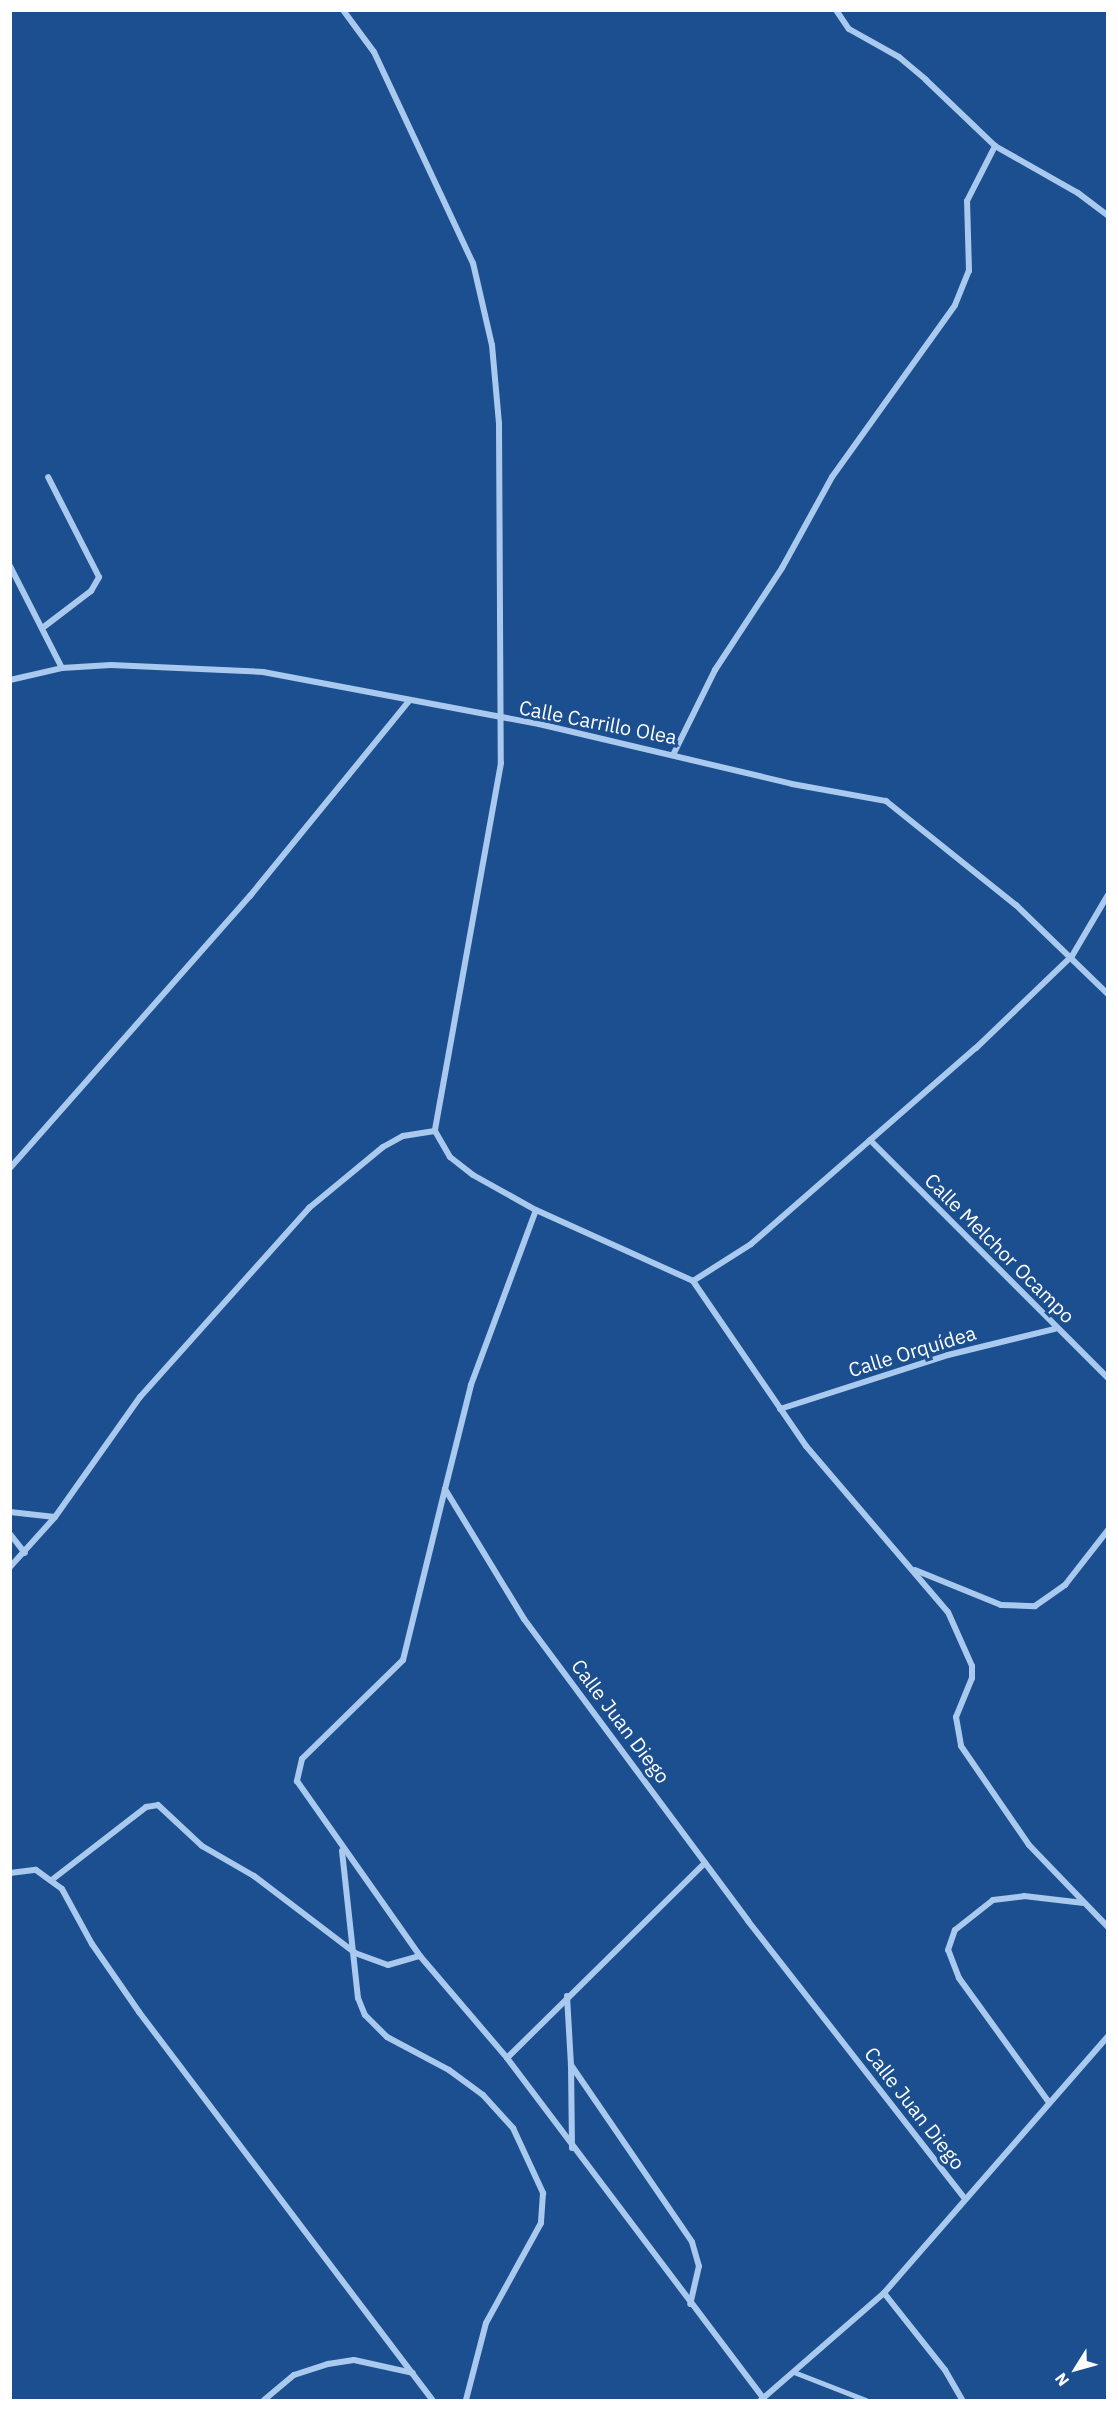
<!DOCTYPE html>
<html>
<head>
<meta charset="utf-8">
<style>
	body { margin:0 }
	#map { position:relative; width:1118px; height:2411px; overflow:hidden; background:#1b4f8f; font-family:"IBM Plex Sans",sans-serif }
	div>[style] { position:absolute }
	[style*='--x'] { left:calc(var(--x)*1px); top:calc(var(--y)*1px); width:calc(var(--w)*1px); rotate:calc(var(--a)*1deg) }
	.service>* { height:4.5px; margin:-2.25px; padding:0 2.25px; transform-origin:2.25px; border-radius:2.25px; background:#a9c9ee }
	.minor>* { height:6px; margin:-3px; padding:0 3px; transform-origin:3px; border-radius:3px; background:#a9c9ee }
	span { translate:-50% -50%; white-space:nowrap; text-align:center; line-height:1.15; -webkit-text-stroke:6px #1b4f8f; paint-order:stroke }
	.street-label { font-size:20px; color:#fff }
	.frame { position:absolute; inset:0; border:12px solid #fff; pointer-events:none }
	.north { position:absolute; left:1046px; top:2339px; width:60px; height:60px; -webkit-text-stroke:4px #1b4f8f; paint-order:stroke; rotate:233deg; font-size:16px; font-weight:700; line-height:24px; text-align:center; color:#fff }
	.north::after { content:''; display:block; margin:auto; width:21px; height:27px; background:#fff; clip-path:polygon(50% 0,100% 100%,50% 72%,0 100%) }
</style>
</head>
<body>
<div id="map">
	<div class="service">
		<i style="--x:794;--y:2372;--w:77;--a:21.3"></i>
	</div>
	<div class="minor">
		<i style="--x:343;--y:10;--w:52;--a:53.6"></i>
		<i style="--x:374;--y:52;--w:233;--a:64.9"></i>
		<i style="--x:473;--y:263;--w:84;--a:77"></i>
		<i style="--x:492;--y:345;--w:78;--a:84.9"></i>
		<i style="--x:499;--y:423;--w:340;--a:89.7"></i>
		<i style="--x:501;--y:763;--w:374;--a:100.2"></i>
		<i style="--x:435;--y:1131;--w:30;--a:60"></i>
		<i style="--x:450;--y:1157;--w:29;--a:38"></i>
		<i style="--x:473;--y:1175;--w:72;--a:29.1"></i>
		<i style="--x:536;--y:1210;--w:172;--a:24.3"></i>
		<i style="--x:693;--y:1281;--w:200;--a:55.6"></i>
		<i style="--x:806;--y:1446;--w:218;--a:49.5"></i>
		<i style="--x:948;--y:1612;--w:59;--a:66"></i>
		<i style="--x:972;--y:1666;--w:12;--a:90"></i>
		<i style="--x:972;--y:1678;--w:42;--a:112.3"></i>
		<i style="--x:956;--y:1717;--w:29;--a:80"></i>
		<i style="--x:961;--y:1746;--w:120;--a:55.5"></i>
		<i style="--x:1029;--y:1845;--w:114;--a:46.1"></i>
		<i style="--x:836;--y:10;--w:23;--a:56"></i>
		<i style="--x:849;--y:29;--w:57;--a:29.2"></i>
		<i style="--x:899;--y:57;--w:35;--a:40"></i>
		<i style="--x:926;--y:80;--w:95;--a:43.7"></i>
		<i style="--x:995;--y:146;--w:95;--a:29.5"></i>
		<i style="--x:1078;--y:193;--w:38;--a:37"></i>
		<i style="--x:10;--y:566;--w:114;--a:63"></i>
		<i style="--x:45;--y:626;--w:58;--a:-37.3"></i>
		<i style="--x:91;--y:591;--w:16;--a:-60"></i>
		<i style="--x:99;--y:577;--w:112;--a:-117"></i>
		<i style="--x:10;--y:680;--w:53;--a:-13"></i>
		<i style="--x:62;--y:668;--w:49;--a:-3.5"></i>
		<i style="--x:111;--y:665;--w:152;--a:2.6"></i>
		<i style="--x:263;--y:672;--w:281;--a:10.7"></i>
		<i style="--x:539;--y:724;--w:260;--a:13.3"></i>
		<i style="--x:792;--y:784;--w:96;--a:10.3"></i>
		<i style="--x:886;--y:801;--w:166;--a:38.7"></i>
		<i style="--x:1016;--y:905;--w:128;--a:44.1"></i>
		<i style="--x:674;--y:753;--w:93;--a:-63.7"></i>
		<i style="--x:715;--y:670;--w:122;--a:-56.7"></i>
		<i style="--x:782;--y:568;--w:104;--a:-61.2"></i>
		<i style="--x:832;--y:477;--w:211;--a:-54.4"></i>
		<i style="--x:955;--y:305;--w:37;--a:-68"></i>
		<i style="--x:969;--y:271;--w:70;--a:-91.6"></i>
		<i style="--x:967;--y:201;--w:62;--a:-63"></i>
		<i style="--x:870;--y:1140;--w:337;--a:45"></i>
		<i style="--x:10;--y:1168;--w:363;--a:-48.6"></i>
		<i style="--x:250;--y:896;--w:252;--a:-50.8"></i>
		<i style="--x:536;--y:1210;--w:187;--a:110.4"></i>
		<i style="--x:471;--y:1385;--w:107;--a:104"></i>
		<i style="--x:445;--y:1489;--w:152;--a:58.7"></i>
		<i style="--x:524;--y:1619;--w:376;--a:53.4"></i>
		<i style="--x:748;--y:1921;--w:350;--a:52"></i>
		<i style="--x:693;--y:1281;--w:69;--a:-32.5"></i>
		<i style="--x:751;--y:1244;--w:298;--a:-41.1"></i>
		<i style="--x:976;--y:1048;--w:133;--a:-43.8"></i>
		<i style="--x:1072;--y:956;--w:71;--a:-59.5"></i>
		<i style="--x:780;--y:1409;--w:176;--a:-17.8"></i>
		<i style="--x:948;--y:1355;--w:110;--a:-13.7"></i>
		<i style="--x:445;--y:1489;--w:176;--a:103.8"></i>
		<i style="--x:403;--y:1660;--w:141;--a:135.6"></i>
		<i style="--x:302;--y:1759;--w:23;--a:103"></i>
		<i style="--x:297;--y:1781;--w:214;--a:54.9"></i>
		<i style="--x:420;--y:1956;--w:134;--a:49.5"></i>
		<i style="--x:507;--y:2058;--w:426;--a:53"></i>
		<i style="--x:10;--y:1512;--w:45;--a:6.3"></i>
		<i style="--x:10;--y:1534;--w:24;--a:52"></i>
		<i style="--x:10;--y:1567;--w:67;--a:-48"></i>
		<i style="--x:55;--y:1517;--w:147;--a:-54.7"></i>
		<i style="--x:140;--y:1397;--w:254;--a:-48.2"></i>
		<i style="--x:309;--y:1208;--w:96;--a:-39.5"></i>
		<i style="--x:383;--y:1147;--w:23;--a:-29"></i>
		<i style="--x:403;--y:1136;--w:32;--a:-9"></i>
		<i style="--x:915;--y:1570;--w:93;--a:22.1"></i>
		<i style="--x:1001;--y:1605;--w:34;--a:2"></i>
		<i style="--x:1035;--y:1606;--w:37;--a:-35"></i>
		<i style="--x:1065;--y:1585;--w:70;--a:-52"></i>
		<i style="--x:342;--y:1851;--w:148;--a:83.8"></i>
		<i style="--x:358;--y:1998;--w:18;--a:68"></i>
		<i style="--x:365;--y:2015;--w:31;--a:45"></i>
		<i style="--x:387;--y:2037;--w:70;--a:28"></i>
		<i style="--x:449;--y:2070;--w:42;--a:36.3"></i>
		<i style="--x:483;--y:2095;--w:45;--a:47.7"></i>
		<i style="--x:513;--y:2128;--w:72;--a:65.2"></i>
		<i style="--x:543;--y:2193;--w:30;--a:94"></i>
		<i style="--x:541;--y:2223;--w:114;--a:118.8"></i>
		<i style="--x:486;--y:2323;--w:80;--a:104.6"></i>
		<i style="--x:10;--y:1873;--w:26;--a:-7"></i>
		<i style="--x:36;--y:1870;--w:32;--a:36"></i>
		<i style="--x:62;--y:1889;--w:63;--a:61.4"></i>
		<i style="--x:92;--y:1944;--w:83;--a:55.3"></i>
		<i style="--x:139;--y:2012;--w:486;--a:52.9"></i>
		<i style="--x:53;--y:1879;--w:118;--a:-37.7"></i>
		<i style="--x:146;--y:1807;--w:12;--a:-9"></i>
		<i style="--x:158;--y:1805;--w:60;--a:43"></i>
		<i style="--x:202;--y:1846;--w:60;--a:30"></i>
		<i style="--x:254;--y:1876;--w:127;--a:37.3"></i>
		<i style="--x:355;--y:1953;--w:35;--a:20"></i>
		<i style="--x:388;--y:1965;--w:33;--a:-16"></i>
		<i style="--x:567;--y:1996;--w:69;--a:86.7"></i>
		<i style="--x:571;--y:2065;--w:214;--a:55.6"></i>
		<i style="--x:692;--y:2242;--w:25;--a:74"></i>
		<i style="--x:699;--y:2266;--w:39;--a:103"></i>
		<i style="--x:507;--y:2058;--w:278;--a:-44.6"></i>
		<i style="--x:571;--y:2065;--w:83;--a:89.3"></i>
		<i style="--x:1048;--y:2101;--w:152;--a:-125.9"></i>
		<i style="--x:959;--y:1978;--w:30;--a:-111"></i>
		<i style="--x:948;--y:1950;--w:21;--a:-71"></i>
		<i style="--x:955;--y:1930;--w:48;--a:-38.3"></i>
		<i style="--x:993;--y:1900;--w:31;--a:-7"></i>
		<i style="--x:1024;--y:1896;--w:60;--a:6.7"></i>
		<i style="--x:884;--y:2293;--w:98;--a:51.6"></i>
		<i style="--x:945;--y:2370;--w:34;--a:60"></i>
		<i style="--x:264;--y:2400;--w:39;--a:-40"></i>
		<i style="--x:294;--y:2375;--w:36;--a:-18"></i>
		<i style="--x:328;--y:2364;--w:26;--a:-9"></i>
		<i style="--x:354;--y:2360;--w:60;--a:12.4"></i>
		<i style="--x:761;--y:2400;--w:163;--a:-41"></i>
		<i style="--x:884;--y:2293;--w:341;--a:-48.9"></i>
	</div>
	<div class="street-label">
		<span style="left:598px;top:722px;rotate:11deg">Calle Carrillo Olea</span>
		<span style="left:1000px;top:1248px;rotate:45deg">Calle Melchor Ocampo</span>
		<span style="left:912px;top:1351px;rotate:-17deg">Calle Orquídea</span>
		<span style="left:621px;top:1721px;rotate:53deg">Calle Juan Diego</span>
		<span style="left:915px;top:2108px;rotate:52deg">Calle Juan Diego</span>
	</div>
	<div class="frame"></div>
	<div class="north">N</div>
</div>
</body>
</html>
